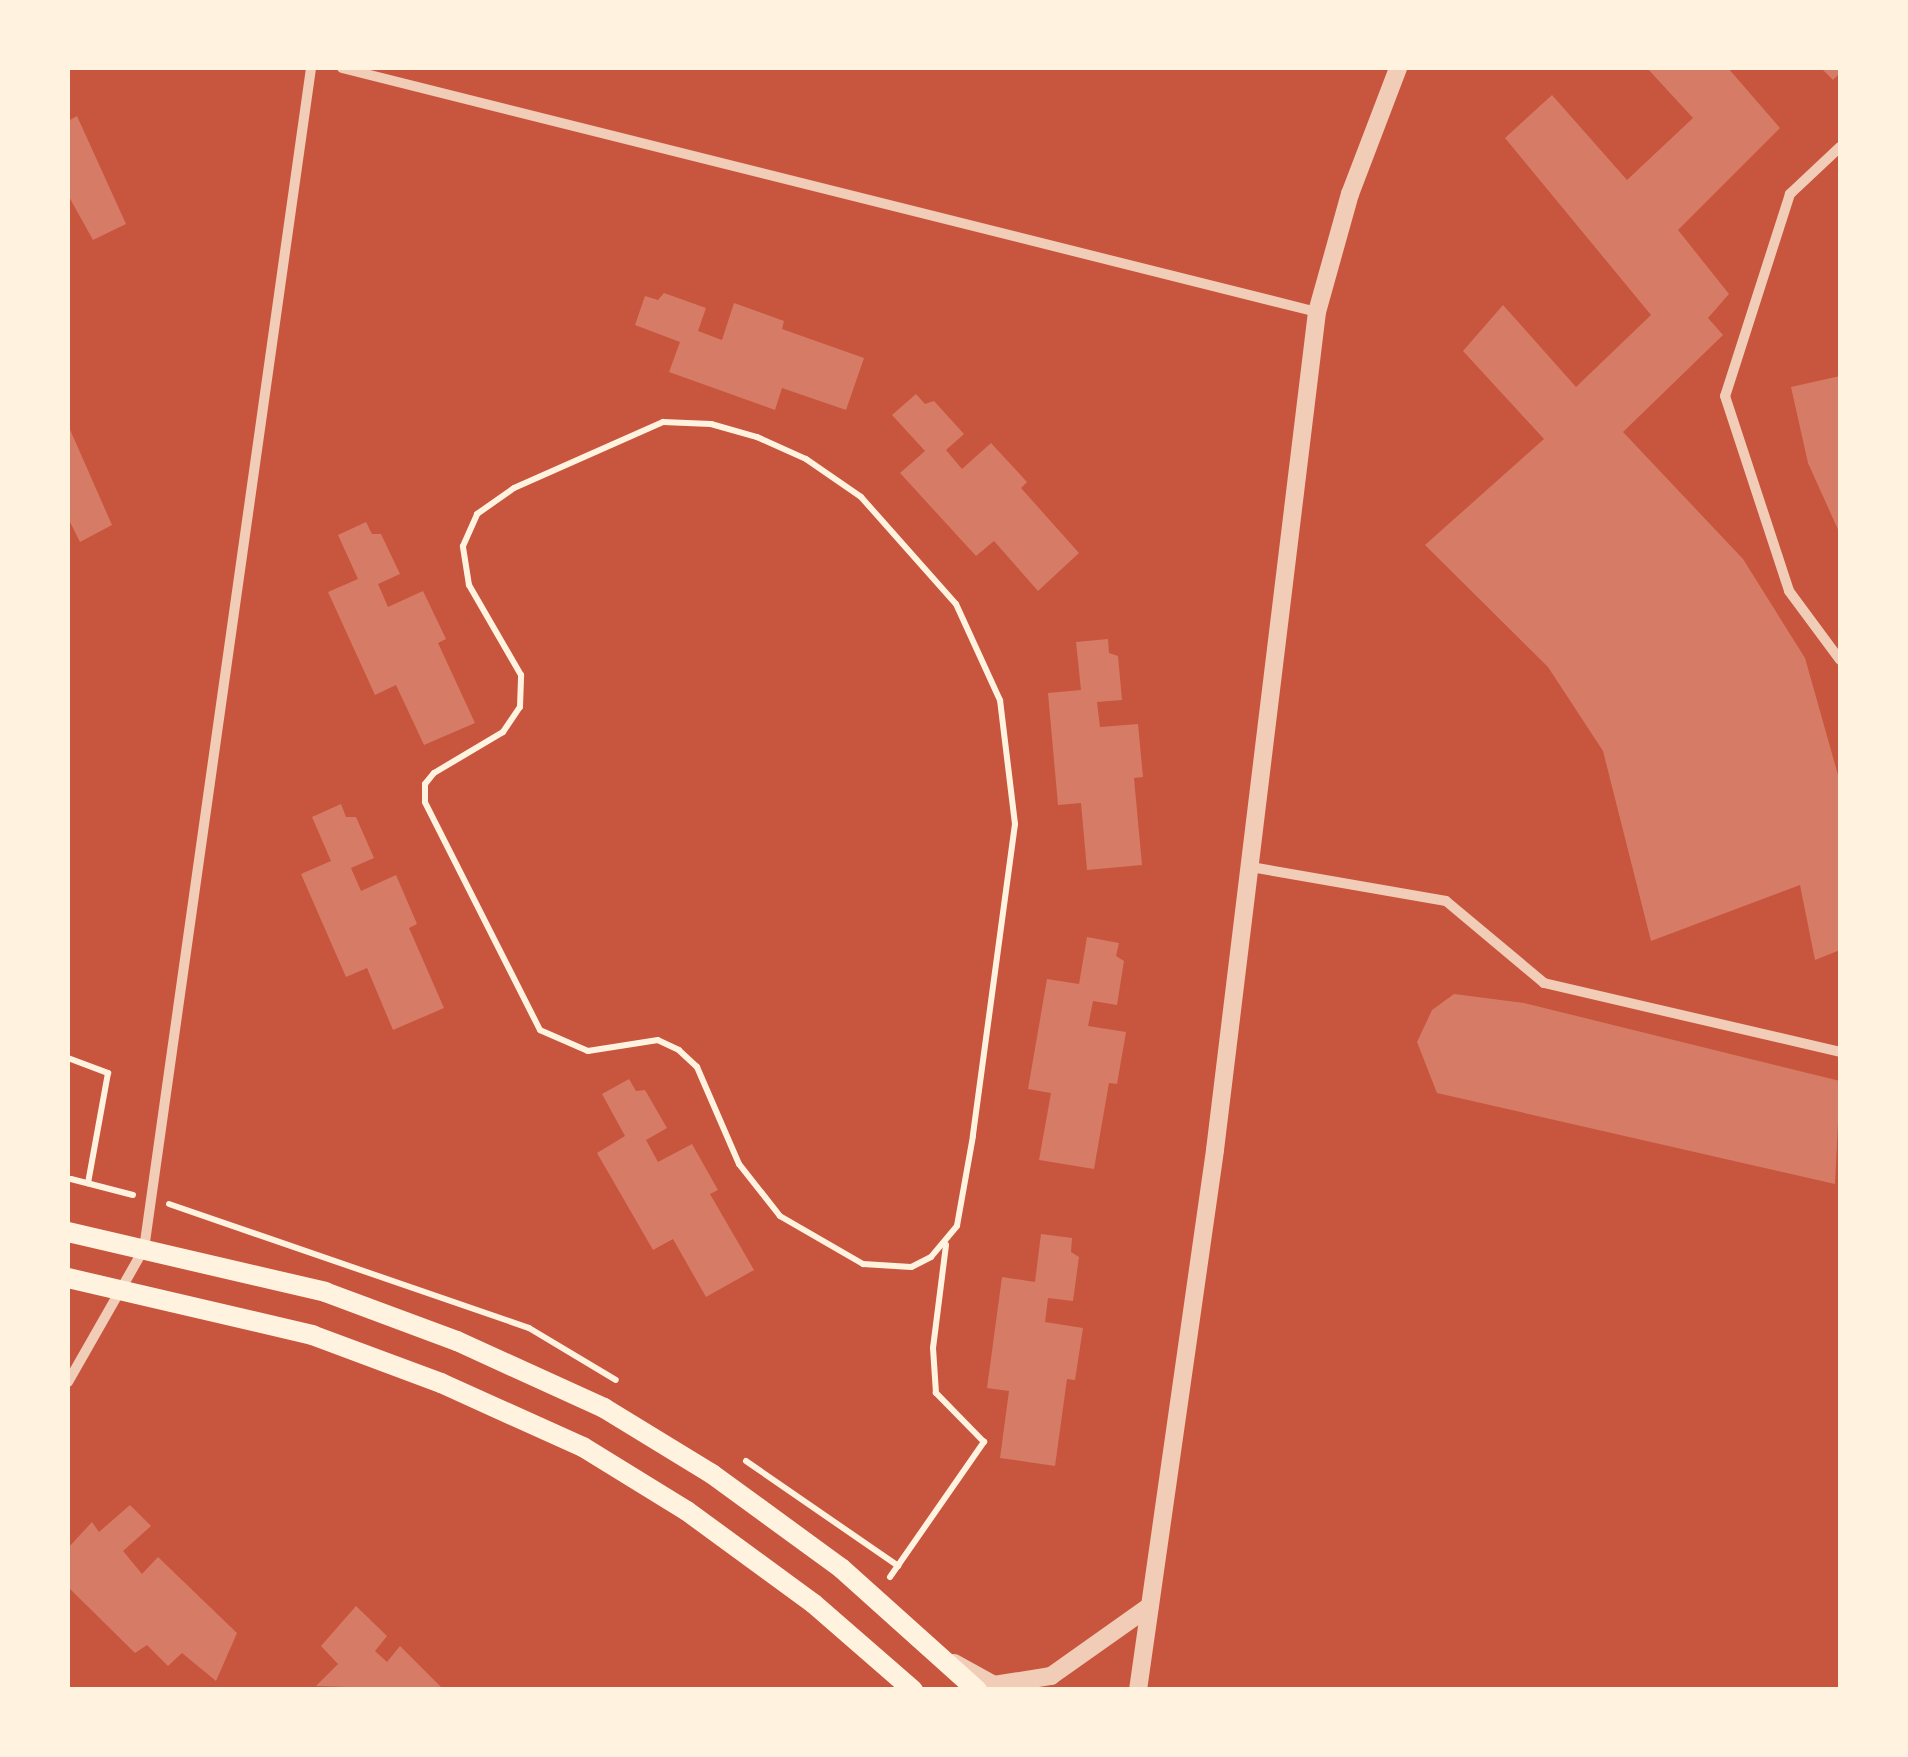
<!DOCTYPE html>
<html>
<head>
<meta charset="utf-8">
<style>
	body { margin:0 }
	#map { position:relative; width:1908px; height:1757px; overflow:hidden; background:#c8553d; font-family:Roboto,sans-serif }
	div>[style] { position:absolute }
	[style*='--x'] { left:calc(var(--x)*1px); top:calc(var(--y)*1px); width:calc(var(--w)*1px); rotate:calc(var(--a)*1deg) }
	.building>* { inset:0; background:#d67c66 }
	.path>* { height:6px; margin:-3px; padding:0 3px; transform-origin:3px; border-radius:3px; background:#fff3e0 }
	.minor>* { height:10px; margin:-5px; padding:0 5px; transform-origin:5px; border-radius:5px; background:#f1ccb7 }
	.tertiary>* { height:18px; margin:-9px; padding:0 9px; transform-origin:9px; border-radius:9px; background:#f1ccb7 }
	.secondary>* { height:20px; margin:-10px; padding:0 10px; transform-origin:10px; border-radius:10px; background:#fff3e0 }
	span { translate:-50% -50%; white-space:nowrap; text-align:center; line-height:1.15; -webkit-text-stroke:9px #fff3e0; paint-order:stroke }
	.frame { position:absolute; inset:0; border:70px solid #fff3e0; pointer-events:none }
</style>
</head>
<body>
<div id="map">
	<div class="building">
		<i style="clip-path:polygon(1647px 68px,1728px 68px,1780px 128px,1678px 230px,1729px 294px,1708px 318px,1723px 335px,1623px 432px,1743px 559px,1805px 658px,1840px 782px,1840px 950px,1815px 960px,1800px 885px,1651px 941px,1603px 751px,1548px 667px,1425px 545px,1544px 439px,1463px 351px,1503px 305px,1576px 387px,1651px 315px,1505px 138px,1552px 95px,1627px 180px,1693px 118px)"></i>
		<i style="clip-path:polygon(1821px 68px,1840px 68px,1840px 73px,1833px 80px)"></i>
		<i style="clip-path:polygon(77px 116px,126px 224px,93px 240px,68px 195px,68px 121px)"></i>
		<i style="clip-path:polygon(664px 293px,706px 308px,698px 331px,722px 340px,734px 303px,784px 321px,782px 329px,864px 358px,846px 410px,782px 388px,775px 410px,669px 372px,680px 342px,635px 325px,645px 296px,658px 300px)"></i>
		<i style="clip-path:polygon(1840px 376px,1840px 534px,1808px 463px,1791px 387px)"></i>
		<i style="clip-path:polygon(916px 394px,925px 404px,934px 401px,964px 434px,946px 450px,962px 469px,991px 443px,1027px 482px,1021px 488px,1079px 553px,1038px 591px,994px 541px,976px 556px,900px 473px,925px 451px,892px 415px)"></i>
		<i style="clip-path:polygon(68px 425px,112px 525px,80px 542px,68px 518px)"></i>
		<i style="clip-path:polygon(366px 522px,372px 534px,381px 534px,400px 574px,378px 584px,388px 607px,423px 591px,446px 639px,438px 643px,475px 723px,424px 745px,396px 685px,375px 695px,328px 592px,358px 579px,338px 535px)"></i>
		<i style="clip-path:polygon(1108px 639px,1109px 653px,1118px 656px,1122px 700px,1097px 702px,1100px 727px,1138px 724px,1143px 777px,1134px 778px,1142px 865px,1087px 870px,1081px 803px,1058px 805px,1048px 693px,1081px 690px,1076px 642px)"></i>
		<i style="clip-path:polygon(341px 804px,346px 817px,356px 817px,374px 858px,351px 868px,361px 891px,396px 875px,417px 924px,409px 928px,444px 1008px,393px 1030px,367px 968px,346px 977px,301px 874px,331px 861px,312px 817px)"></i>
		<i style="clip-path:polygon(1087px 937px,1119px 943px,1116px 956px,1124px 961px,1117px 1005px,1093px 1001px,1088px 1026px,1126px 1032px,1117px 1084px,1109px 1083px,1094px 1169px,1039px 1160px,1051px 1093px,1028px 1089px,1047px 979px,1079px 984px)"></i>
		<i style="clip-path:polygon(1454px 994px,1524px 1003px,1840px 1081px,1835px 1184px,1437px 1093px,1417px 1042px,1432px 1010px)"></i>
		<i style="clip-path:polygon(629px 1079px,636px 1091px,645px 1090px,667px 1128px,646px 1140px,658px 1162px,692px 1144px,718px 1190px,710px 1194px,754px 1270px,706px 1297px,673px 1239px,653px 1250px,597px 1153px,625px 1136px,602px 1094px)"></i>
		<i style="clip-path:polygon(1041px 1234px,1072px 1238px,1071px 1252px,1079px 1257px,1073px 1301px,1048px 1298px,1045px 1322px,1083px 1328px,1075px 1380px,1067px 1379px,1055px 1466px,1000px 1458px,1009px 1391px,987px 1388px,1002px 1277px,1035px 1282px)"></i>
		<i style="clip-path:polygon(130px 1505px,151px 1526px,123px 1551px,142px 1574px,158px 1557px,237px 1633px,216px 1681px,182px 1653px,168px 1666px,147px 1645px,135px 1653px,68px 1587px,68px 1548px,92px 1522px,99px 1532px)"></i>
		<i style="clip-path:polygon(356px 1606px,387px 1636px,375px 1651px,387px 1662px,400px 1646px,444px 1690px,316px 1686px,338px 1664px,321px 1646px)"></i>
	</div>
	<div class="path">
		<i style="--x:663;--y:422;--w:48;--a:2.4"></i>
		<i style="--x:711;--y:424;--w:48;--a:15.8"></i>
		<i style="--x:757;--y:437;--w:54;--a:24.2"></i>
		<i style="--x:806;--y:459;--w:67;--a:34.6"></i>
		<i style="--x:861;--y:497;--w:143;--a:48.4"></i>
		<i style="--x:956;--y:604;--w:106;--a:65.4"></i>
		<i style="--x:1000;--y:700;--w:125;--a:83.1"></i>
		<i style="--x:1015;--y:824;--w:315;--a:97.7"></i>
		<i style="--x:973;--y:1136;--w:91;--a:100.1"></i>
		<i style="--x:957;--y:1226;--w:40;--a:130"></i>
		<i style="--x:931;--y:1257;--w:22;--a:153"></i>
		<i style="--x:911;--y:1267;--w:48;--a:-176.4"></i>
		<i style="--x:863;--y:1264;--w:96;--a:-150"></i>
		<i style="--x:780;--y:1216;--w:66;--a:-128.3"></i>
		<i style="--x:739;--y:1164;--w:106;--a:-113.4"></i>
		<i style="--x:697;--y:1067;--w:25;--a:-137"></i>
		<i style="--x:679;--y:1050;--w:23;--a:-155"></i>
		<i style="--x:658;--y:1040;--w:71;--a:171.1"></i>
		<i style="--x:588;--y:1051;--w:52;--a:-156.4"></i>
		<i style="--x:540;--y:1030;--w:255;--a:-116.8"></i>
		<i style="--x:425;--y:802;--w:18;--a:-90"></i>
		<i style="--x:425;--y:784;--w:14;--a:-51"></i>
		<i style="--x:434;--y:773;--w:80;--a:-30.7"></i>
		<i style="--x:503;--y:732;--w:30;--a:-56"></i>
		<i style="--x:520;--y:707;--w:32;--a:-88"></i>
		<i style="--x:521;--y:675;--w:104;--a:-120"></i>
		<i style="--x:469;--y:585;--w:39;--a:-99"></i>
		<i style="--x:463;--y:546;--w:35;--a:-66"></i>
		<i style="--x:477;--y:514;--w:45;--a:-35.1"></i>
		<i style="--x:514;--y:488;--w:163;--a:-23.9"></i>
		<i style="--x:68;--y:1058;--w:43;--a:20.6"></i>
		<i style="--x:108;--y:1073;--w:112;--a:100.3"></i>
		<i style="--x:71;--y:1179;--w:64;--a:14.5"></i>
		<i style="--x:169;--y:1204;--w:381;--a:19"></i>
		<i style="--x:529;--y:1328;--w:101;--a:30.9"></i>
		<i style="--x:746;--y:1461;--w:185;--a:34.6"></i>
		<i style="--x:890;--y:1577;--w:165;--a:-55.2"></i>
		<i style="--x:984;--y:1442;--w:69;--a:-134.4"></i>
		<i style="--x:936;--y:1393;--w:45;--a:-93.8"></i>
		<i style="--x:933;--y:1348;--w:104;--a:-82.8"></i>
	</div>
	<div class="minor">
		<i style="--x:342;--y:68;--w:1005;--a:14.05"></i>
		<i style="--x:1840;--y:147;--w:69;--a:136.8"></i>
		<i style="--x:1790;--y:194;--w:212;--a:107.8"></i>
		<i style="--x:1725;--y:396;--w:205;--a:71.8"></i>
		<i style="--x:1789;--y:591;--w:86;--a:53.5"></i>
		<i style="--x:1251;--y:867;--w:198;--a:9.9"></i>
		<i style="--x:1446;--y:901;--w:128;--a:39.9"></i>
		<i style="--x:1544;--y:983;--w:304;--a:13.1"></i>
		<i style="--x:68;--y:1382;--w:153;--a:-60.3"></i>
		<i style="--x:144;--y:1249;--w:1193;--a:-81.95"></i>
	</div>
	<div class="tertiary">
		<i style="--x:954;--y:1663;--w:46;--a:28.8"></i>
		<i style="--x:994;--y:1685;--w:58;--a:-9"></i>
		<i style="--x:1051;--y:1676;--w:121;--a:-35.3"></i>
		<i style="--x:1138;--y:1690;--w:545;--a:-81.88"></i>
		<i style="--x:1215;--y:1150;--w:844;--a:-83.06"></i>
		<i style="--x:1317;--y:312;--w:123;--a:-74.4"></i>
		<i style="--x:1350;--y:194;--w:135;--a:-69.1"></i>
	</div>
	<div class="secondary">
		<i style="--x:68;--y:1232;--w:264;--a:13.1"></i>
		<i style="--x:325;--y:1292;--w:141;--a:20.4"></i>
		<i style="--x:457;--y:1341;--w:162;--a:24.5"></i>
		<i style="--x:604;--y:1408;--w:127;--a:31.4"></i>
		<i style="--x:712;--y:1474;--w:160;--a:36.1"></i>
		<i style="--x:841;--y:1568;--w:183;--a:41.9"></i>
		<i style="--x:68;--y:1278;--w:251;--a:13.1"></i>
		<i style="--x:312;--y:1335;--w:138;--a:20.4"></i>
		<i style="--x:441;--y:1383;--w:156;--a:24.3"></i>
		<i style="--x:583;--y:1447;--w:122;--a:31.6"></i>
		<i style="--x:687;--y:1511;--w:157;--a:36.2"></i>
		<i style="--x:814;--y:1604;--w:131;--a:41"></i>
	</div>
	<div class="frame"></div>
</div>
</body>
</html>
